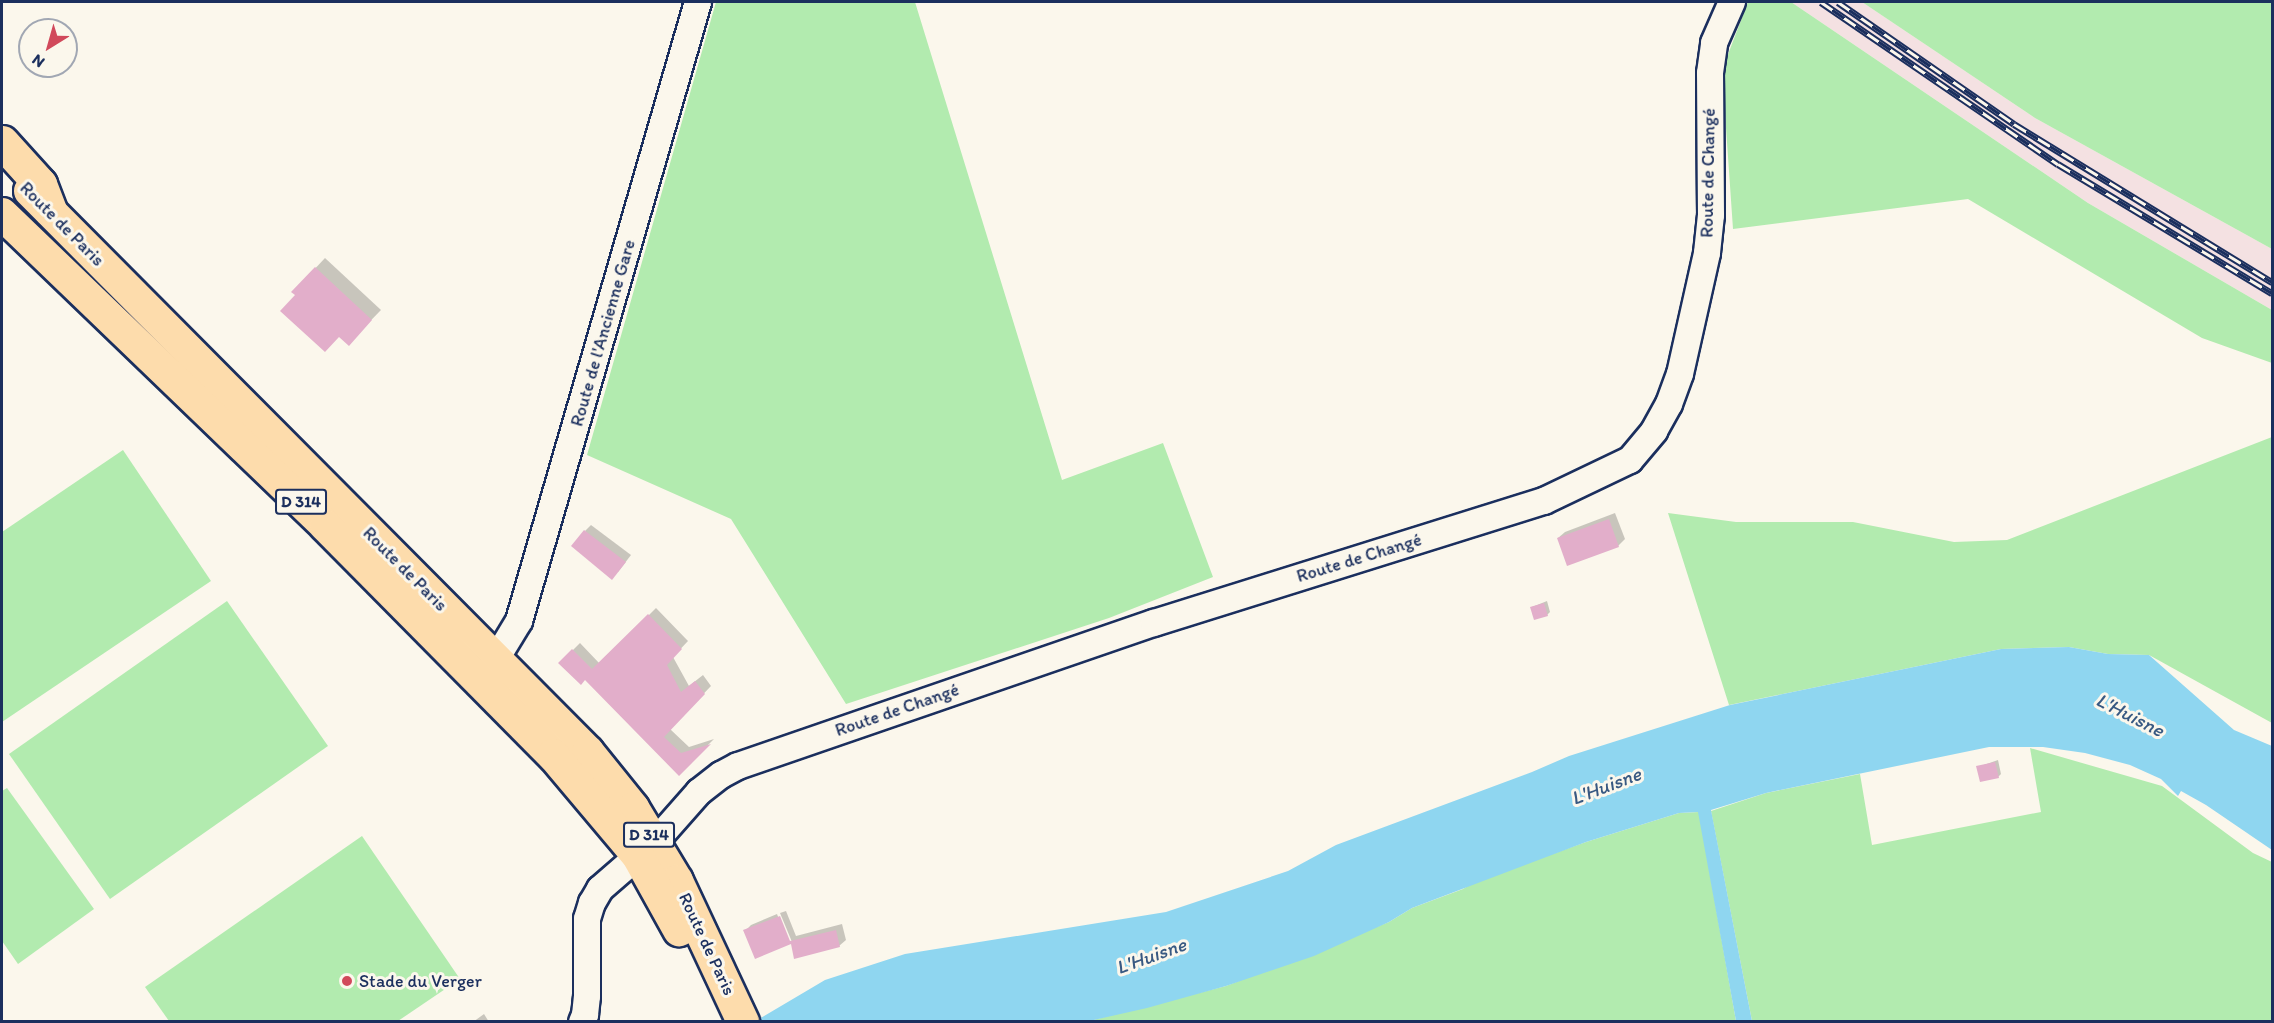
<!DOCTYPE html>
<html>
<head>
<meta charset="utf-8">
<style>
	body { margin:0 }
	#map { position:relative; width:2274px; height:1023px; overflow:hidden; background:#fbf7ec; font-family:Itim,sans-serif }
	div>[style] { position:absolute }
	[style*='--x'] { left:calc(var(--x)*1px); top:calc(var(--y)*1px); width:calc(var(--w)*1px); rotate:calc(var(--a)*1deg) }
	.built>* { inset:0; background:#f4e1e2 }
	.green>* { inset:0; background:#b2ebaf }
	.water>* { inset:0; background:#8fd6f0 }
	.shadow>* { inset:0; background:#0003 }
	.building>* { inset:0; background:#e2aeca }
	.roads { filter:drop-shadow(2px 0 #1b2f5e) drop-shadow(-2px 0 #1b2f5e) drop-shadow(0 2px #1b2f5e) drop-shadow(0 -2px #1b2f5e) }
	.minor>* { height:26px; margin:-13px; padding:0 13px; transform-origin:13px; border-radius:13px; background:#fbf7ec }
	.major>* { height:32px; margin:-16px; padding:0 16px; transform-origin:16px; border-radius:16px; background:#fddcac }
	.highway>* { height:33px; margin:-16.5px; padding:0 16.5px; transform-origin:16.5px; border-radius:16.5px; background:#fddcac }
	.rail>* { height:7px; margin-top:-3.5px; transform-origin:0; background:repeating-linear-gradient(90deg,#fbf7ec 0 14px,#1b2f5e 0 28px); box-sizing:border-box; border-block:2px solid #1b2f5e }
	.dots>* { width:16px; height:16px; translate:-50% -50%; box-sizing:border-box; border:3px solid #fbf7ec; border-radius:50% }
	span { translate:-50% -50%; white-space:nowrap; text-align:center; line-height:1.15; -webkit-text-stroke:6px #fbf7ec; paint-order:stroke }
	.shield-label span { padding:2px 4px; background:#fbf7ec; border:2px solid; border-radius:4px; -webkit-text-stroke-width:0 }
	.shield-label { font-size:16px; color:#1b2f5e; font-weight:700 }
	.street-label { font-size:18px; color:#1b2f5e }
	.poi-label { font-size:18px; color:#1b2f5e }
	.left { translate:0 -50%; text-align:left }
	.water-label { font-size:20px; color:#385982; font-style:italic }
	.frame { position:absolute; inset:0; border:3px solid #1b2f5e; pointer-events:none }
	.north { position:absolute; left:18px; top:18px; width:60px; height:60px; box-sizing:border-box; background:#fbf7ec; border:2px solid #a1a7b3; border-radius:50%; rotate:217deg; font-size:16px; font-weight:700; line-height:24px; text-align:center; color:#1b2f5e }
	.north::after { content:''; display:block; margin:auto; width:21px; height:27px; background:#d1495b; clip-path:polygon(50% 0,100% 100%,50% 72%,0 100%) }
</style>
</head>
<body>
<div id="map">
	<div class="built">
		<i style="clip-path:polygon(1791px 2px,1862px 2px,2035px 118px,2272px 249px,2272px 310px,2088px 203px)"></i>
	</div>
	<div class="green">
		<i style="clip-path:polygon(716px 2px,915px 2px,1062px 480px,1163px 443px,1213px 577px,1109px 618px,846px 704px,731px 519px,587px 455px)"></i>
		<i style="clip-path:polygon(1748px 2px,1791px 2px,2088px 203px,2272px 310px,2272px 363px,2202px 338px,1968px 199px,1733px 229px,1722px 70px)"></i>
		<i style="clip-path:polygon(1862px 2px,2272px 2px,2272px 249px,2035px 118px)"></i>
		<i style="clip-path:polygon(2272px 437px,2272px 723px,2149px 655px,2108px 654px,2069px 647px,2001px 649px,1729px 705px,1668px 513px,1736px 522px,1853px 522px,1954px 542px,2007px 540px)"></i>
		<i style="clip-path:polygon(123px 450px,211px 581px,2px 722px,2px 532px)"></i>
		<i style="clip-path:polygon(227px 601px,328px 746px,110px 899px,9px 754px)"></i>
		<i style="clip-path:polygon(2030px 748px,2162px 786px,2253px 853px,2272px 862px,2272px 1021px,1752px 1021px,1711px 811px,1766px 793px,1860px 774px,1872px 845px,2041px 812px)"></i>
		<i style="clip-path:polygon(7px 788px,94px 909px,18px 964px,2px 941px,2px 791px)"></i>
		<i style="clip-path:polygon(1699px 812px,1736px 1021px,1085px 1022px,1226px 986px,1389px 922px,1412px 908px,1463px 889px,1476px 881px,1586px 842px,1679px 813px)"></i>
		<i style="clip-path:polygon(362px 836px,460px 979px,398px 1021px,169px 1021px,145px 987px)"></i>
	</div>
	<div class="water">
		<i style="clip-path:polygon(2069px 647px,2108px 654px,2149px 655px,2234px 730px,2272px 746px,2272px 850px,2206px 805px,2181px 791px,2178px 796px,2161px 779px,2130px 765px,2085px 753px,2043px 747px,1989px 747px,1766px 793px,1711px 810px,1752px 1021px,1736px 1021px,1698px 812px,1679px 813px,1586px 842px,1412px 908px,1389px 922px,1314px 956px,1226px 986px,1147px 1008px,1085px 1022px,754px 1022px,825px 980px,905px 954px,1166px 912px,1288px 871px,1336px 845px,1532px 772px,1569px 756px,1730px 705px,2001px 649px)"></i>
	</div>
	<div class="shadow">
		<i style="clip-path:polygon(325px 258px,381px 310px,348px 344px,293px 292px)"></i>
		<i style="clip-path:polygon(1615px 513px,1625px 539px,1618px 546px,1558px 538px,1565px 532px)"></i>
		<i style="clip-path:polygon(591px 525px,631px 555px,618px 572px,585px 531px)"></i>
		<i style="clip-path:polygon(1547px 601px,1550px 612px,1547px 615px,1532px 607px)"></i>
		<i style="clip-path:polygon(656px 608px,688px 641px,673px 657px,689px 686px,703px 675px,711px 686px,670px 729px,689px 747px,714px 739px,679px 774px,585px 678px,560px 663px,580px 643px,600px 664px)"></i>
		<i style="clip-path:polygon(1998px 760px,2001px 774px,1998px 777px,1978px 767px)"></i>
		<i style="clip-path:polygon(786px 911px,796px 936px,842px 924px,846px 940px,839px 946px,795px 957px,792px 942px,756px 957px,745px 931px,751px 925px,777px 914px,788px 942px,792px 942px,780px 913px)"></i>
		<i style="clip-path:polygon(484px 1014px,489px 1022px,473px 1022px)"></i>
	</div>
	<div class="building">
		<i style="clip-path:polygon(315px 267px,372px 320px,349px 346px,339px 337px,325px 352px,280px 311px,295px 295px,291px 292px)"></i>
		<i style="clip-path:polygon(1609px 519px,1619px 547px,1567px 566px,1557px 538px)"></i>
		<i style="clip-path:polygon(584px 530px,626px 562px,612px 580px,571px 546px)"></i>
		<i style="clip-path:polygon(1544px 603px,1548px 616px,1534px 620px,1530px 607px)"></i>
		<i style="clip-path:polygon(648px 614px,682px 649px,667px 665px,681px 692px,695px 681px,705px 694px,664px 737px,681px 753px,711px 744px,679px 776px,585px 680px,581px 685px,558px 663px,572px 649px,592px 669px)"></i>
		<i style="clip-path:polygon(1995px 762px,1999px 778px,1980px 782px,1976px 766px)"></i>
		<i style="clip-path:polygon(780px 916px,790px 941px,836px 930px,840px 947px,794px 959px,791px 944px,755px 959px,743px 930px)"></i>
	</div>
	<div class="roads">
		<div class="minor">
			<i style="--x:496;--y:659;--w:44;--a:-58.8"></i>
			<i style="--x:519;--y:621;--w:644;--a:-73.87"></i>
			<i style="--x:654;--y:843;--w:68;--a:-48.6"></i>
			<i style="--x:699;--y:792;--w:28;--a:-38"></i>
			<i style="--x:721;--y:775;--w:19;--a:-28"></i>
			<i style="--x:738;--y:766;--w:440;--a:-19"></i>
			<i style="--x:1154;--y:623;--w:409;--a:-17.4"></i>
			<i style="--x:1544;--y:501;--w:95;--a:-25.5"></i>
			<i style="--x:1630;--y:460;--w:38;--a:-50"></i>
			<i style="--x:1654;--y:431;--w:31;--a:-61"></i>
			<i style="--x:1669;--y:404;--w:32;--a:-70"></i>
			<i style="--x:1680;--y:374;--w:124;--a:-77.4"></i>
			<i style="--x:1707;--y:253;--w:38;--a:-84"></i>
			<i style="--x:1711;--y:215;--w:142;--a:-90.4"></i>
			<i style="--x:1710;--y:73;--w:30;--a:-82"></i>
			<i style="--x:1714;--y:43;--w:45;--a:-66.3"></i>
			<i style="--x:582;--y:1022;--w:8;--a:-67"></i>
			<i style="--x:585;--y:1015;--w:19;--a:-84"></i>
			<i style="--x:587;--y:996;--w:77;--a:-90"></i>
			<i style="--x:587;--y:919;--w:17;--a:-73"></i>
			<i style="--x:592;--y:903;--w:16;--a:-60"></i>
			<i style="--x:600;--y:889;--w:50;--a:-41"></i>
		</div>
		<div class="major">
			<i style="--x:30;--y:191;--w:791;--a:45.15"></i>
			<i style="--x:588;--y:752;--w:72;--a:51.2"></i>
			<i style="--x:633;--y:808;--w:85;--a:58.9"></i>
			<i style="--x:677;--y:881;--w:156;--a:64.9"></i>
			<i style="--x:2;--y:214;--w:450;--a:43.9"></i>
			<i style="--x:326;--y:526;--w:322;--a:45.3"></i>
			<i style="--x:553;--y:755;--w:132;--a:49.9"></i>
			<i style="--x:638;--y:856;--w:85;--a:61"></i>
		</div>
		<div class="highway">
			<i style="--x:2;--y:142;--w:57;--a:47.9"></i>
			<i style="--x:40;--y:184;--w:28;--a:69"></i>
		</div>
	</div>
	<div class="rail">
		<i style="--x:1821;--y:2;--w:287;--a:34.4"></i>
		<i style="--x:2058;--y:164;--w:250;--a:31.1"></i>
		<i style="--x:1838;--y:2;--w:214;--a:34.7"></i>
		<i style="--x:2014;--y:124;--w:303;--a:31.5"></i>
	</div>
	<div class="dots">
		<i style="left:347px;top:981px;background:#d1495b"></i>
	</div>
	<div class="shield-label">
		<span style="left:301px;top:502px">D 314</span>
		<span style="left:649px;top:835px">D 314</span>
	</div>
	<div class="street-label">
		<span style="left:1708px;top:173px;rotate:-89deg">Route de Changé</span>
		<span style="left:62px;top:224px;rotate:45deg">Route de Paris</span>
		<span style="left:603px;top:333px;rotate:-74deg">Route de l'Ancienne Gare</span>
		<span style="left:1359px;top:558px;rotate:-17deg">Route de Changé</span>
		<span style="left:405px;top:569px;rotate:45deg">Route de Paris</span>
		<span style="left:897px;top:710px;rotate:-19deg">Route de Changé</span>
		<span style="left:707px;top:944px;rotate:65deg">Route de Paris</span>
	</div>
	<div class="poi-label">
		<span class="left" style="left:359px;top:981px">Stade du Verger</span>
	</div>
	<div class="water-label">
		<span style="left:2130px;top:715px;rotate:27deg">L'Huisne</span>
		<span style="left:1606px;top:786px;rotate:-21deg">L'Huisne</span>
		<span style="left:1151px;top:956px;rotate:-20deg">L'Huisne</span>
	</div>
	<div class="frame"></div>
	<div class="north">N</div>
</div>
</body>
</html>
